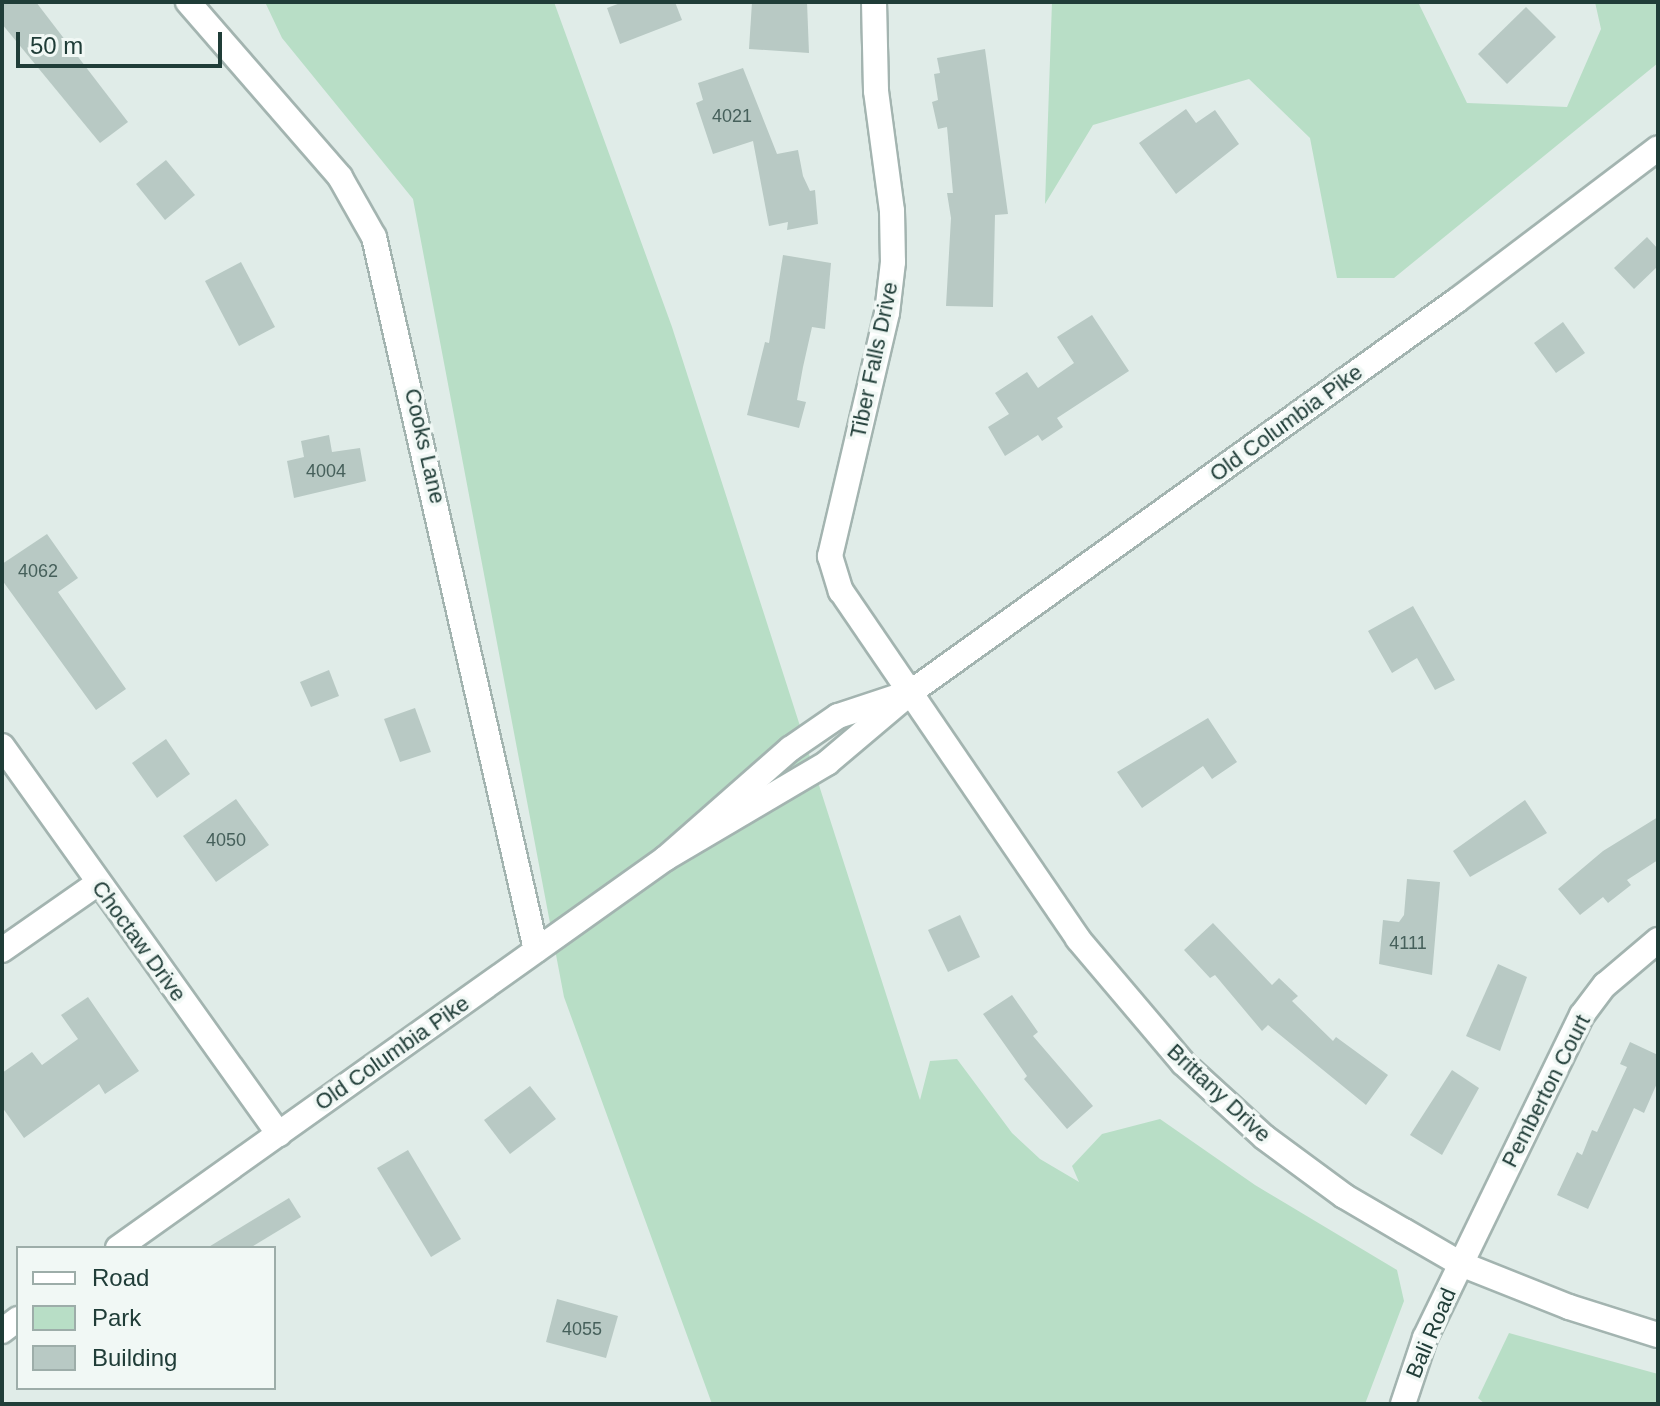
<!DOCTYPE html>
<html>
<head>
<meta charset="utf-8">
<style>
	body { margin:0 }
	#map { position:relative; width:1660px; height:1406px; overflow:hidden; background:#e0ece8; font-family:Helvetica,sans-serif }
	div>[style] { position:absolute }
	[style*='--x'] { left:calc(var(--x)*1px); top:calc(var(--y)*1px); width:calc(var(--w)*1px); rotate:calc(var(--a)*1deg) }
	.green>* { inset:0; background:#b8dec6 }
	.building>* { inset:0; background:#b8c9c4 }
	.roads { filter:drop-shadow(2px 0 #a3b4b0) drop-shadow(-2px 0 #a3b4b0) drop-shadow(0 2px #a3b4b0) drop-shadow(0 -2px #a3b4b0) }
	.street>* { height:24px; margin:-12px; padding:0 12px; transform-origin:12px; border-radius:12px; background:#fff }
	.secondary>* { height:24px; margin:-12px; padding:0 12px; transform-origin:12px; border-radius:12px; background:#fff }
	span { translate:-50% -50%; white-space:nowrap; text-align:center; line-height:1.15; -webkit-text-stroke:7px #f1f8f5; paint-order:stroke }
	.number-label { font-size:18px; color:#46605b }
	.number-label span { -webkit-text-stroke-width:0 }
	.street-label { font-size:22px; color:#203d38 }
	.frame { position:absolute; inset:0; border:4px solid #203d38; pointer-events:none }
	.legend { position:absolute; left:16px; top:1246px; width:260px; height:144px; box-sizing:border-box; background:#f1f8f5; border:2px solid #9dada9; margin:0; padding:10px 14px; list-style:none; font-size:24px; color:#203d38 }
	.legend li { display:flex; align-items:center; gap:16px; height:40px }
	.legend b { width:40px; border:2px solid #9dada9 }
	.scale { position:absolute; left:16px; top:32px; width:206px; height:36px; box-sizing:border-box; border:4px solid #203d38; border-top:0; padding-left:10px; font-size:24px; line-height:28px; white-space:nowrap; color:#203d38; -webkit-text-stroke:6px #f1f8f5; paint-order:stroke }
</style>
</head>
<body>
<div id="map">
	<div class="green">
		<i style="clip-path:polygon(265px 2px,554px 2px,672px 327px,920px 1100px,930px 1061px,957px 1059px,1012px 1133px,1040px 1159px,1079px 1182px,1072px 1166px,1102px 1134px,1160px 1119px,1255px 1185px,1397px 1270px,1404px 1301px,1365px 1404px,712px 1404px,564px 997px,413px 199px,282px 38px)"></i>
		<i style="clip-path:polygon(1052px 2px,1418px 2px,1467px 103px,1567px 107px,1601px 29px,1595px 2px,1658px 2px,1658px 63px,1394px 278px,1337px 278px,1310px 138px,1249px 79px,1093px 125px,1045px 204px)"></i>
		<i style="clip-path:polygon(1509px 1333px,1658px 1374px,1658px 1404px,1485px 1404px,1478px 1398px)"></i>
	</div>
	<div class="building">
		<i style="clip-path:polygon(2px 2px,36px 2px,128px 122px,100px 143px,2px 24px)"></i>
		<i style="clip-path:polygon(623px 2px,675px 2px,682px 20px,620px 44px,607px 8px)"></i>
		<i style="clip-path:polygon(752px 2px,807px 2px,809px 53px,749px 49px)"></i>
		<i style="clip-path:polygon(1526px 7px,1556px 37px,1507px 84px,1478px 54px)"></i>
		<i style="clip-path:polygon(985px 49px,1008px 214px,995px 215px,993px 307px,946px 306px,951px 218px,947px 193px,953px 193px,947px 127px,938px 129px,932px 102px,938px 100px,934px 74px,940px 73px,937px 58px)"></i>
		<i style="clip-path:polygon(743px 68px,777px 154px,798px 150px,803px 176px,810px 191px,815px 190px,818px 224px,787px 230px,788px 222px,769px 226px,753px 141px,713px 154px,696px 103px,703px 100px,698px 83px)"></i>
		<i style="clip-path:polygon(1186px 109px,1196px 123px,1215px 110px,1239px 144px,1176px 194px,1139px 143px)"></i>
		<i style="clip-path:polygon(166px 160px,195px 195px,165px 220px,136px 184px)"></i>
		<i style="clip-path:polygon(1647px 237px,1658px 249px,1658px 266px,1634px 289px,1614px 268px)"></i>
		<i style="clip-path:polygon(783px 255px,831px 263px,825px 329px,812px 327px,803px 367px,797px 400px,806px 402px,799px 428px,747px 415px,765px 342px,769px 343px)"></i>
		<i style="clip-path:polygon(241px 262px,275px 327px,239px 346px,205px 281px)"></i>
		<i style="clip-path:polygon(1092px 315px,1129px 371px,1057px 418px,1063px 427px,1042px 441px,1038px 435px,1005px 456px,988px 427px,1009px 414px,995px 393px,1027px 372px,1038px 388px,1074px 363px,1057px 337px)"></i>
		<i style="clip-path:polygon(1563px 322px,1585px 353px,1556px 373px,1534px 343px)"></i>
		<i style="clip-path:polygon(329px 435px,332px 452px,360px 448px,366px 481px,294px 498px,287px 461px,304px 457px,301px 441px)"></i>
		<i style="clip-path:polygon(47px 534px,78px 578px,58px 592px,126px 689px,96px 710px,2px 580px,2px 564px)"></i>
		<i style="clip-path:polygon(1413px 606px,1455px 680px,1435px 690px,1417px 658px,1392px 673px,1368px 631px)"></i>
		<i style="clip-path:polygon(329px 670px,339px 696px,311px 707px,300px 682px)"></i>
		<i style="clip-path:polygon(415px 708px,431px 752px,400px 762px,384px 719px)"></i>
		<i style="clip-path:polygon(1208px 718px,1237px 762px,1212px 779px,1203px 766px,1142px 808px,1117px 772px)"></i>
		<i style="clip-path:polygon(166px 739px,190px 774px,157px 798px,132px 763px)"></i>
		<i style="clip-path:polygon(236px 799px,269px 845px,216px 882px,183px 836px)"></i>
		<i style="clip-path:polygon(1525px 800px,1547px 833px,1470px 877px,1453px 851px)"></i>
		<i style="clip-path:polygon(1658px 817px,1658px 860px,1627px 880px,1631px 885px,1608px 903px,1603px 897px,1580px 915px,1558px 889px,1603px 851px)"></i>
		<i style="clip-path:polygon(1407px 879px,1440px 882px,1432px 975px,1379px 964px,1383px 920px,1399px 922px,1404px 915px)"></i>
		<i style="clip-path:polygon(960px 915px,980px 957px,948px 972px,928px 930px)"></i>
		<i style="clip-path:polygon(1213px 923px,1272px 985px,1279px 978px,1298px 996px,1292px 1001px,1333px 1041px,1336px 1037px,1388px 1075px,1366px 1105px,1268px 1025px,1262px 1031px,1215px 975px,1210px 978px,1184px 950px)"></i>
		<i style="clip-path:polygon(1498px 964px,1527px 977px,1500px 1051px,1466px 1036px)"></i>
		<i style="clip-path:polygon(1012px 995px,1038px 1032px,1033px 1036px,1093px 1106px,1067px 1129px,1024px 1079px,1027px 1076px,983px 1014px)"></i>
		<i style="clip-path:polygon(88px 997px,139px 1071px,105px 1094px,99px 1084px,24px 1138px,2px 1107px,2px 1073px,32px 1052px,42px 1065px,78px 1039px,61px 1015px)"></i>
		<i style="clip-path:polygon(1630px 1042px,1658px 1055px,1658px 1081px,1644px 1113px,1634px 1108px,1588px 1209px,1557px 1195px,1577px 1152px,1582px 1155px,1592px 1130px,1597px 1132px,1627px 1067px,1620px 1064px)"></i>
		<i style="clip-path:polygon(1452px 1070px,1479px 1088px,1442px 1155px,1410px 1135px)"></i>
		<i style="clip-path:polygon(530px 1086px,556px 1119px,510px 1154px,484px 1120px)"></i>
		<i style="clip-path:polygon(408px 1150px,461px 1239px,431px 1257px,377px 1168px)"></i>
		<i style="clip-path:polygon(289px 1198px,301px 1217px,250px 1248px,207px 1248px)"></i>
		<i style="clip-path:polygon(557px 1299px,618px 1316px,606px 1358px,546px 1342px)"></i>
	</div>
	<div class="roads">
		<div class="street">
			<i style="--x:188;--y:2;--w:232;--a:49"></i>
			<i style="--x:340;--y:177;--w:69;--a:60.5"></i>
			<i style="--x:374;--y:237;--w:731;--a:77.2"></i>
			<i style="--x:874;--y:2;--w:89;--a:88.7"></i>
			<i style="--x:876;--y:91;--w:121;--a:82.4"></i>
			<i style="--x:892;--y:211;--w:51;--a:88.9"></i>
			<i style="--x:893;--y:262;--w:51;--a:96.7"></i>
			<i style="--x:887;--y:313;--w:250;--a:103.2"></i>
			<i style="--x:830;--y:556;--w:37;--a:73"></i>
			<i style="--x:841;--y:591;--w:421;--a:55.7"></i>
			<i style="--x:1078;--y:939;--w:162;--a:49.7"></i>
			<i style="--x:1183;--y:1063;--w:110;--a:42.4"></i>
			<i style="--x:1264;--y:1137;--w:99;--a:36.4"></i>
			<i style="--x:1344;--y:1196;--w:69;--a:30.3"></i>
			<i style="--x:1404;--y:1231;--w:66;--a:30.1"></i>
			<i style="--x:1461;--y:1264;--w:116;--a:21.7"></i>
			<i style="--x:1569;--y:1307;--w:93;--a:17.5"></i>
			<i style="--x:2;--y:746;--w:477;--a:54.5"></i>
			<i style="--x:2;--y:950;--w:117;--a:-34.9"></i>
			<i style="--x:1403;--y:1404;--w:70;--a:-71.6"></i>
			<i style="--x:1425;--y:1338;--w:359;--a:-64.1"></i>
			<i style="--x:1582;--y:1015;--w:38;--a:-53"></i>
			<i style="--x:1605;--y:985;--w:70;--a:-40.3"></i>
		</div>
		<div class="secondary">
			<i style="--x:911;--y:692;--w:671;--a:-35.66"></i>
			<i style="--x:1456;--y:301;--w:253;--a:-37.1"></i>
			<i style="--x:118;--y:1248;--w:673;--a:-35.44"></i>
			<i style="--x:666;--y:858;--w:187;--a:-30.5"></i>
			<i style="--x:827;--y:763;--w:110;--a:-40.2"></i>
			<i style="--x:911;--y:692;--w:77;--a:161.8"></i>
			<i style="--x:838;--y:716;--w:58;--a:145.5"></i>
			<i style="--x:790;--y:749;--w:165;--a:138.7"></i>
			<i style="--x:2;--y:1331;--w:20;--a:-37"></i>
		</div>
	</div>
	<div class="number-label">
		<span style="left:732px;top:116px">4021</span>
		<span style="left:326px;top:471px">4004</span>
		<span style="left:38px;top:571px">4062</span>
		<span style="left:226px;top:840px">4050</span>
		<span style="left:1408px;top:943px">4111</span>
		<span style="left:582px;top:1329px">4055</span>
	</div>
	<div class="street-label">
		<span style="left:874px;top:360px;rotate:-78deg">Tiber Falls Drive</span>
		<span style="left:1286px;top:423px;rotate:-36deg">Old Columbia Pike</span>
		<span style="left:425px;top:446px;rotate:77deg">Cooks Lane</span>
		<span style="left:139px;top:941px;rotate:54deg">Choctaw Drive</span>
		<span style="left:392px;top:1053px;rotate:-35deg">Old Columbia Pike</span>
		<span style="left:1546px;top:1091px;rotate:-63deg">Pemberton Court</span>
		<span style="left:1219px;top:1093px;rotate:43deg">Brittany Drive</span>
		<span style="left:1431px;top:1333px;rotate:-67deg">Bali Road</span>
	</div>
	<div class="frame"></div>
	<ul class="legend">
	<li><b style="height:10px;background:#fff"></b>Road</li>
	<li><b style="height:22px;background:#b8dec6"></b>Park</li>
	<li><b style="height:22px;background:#b8c9c4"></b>Building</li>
	</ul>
	<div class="scale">50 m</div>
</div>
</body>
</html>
